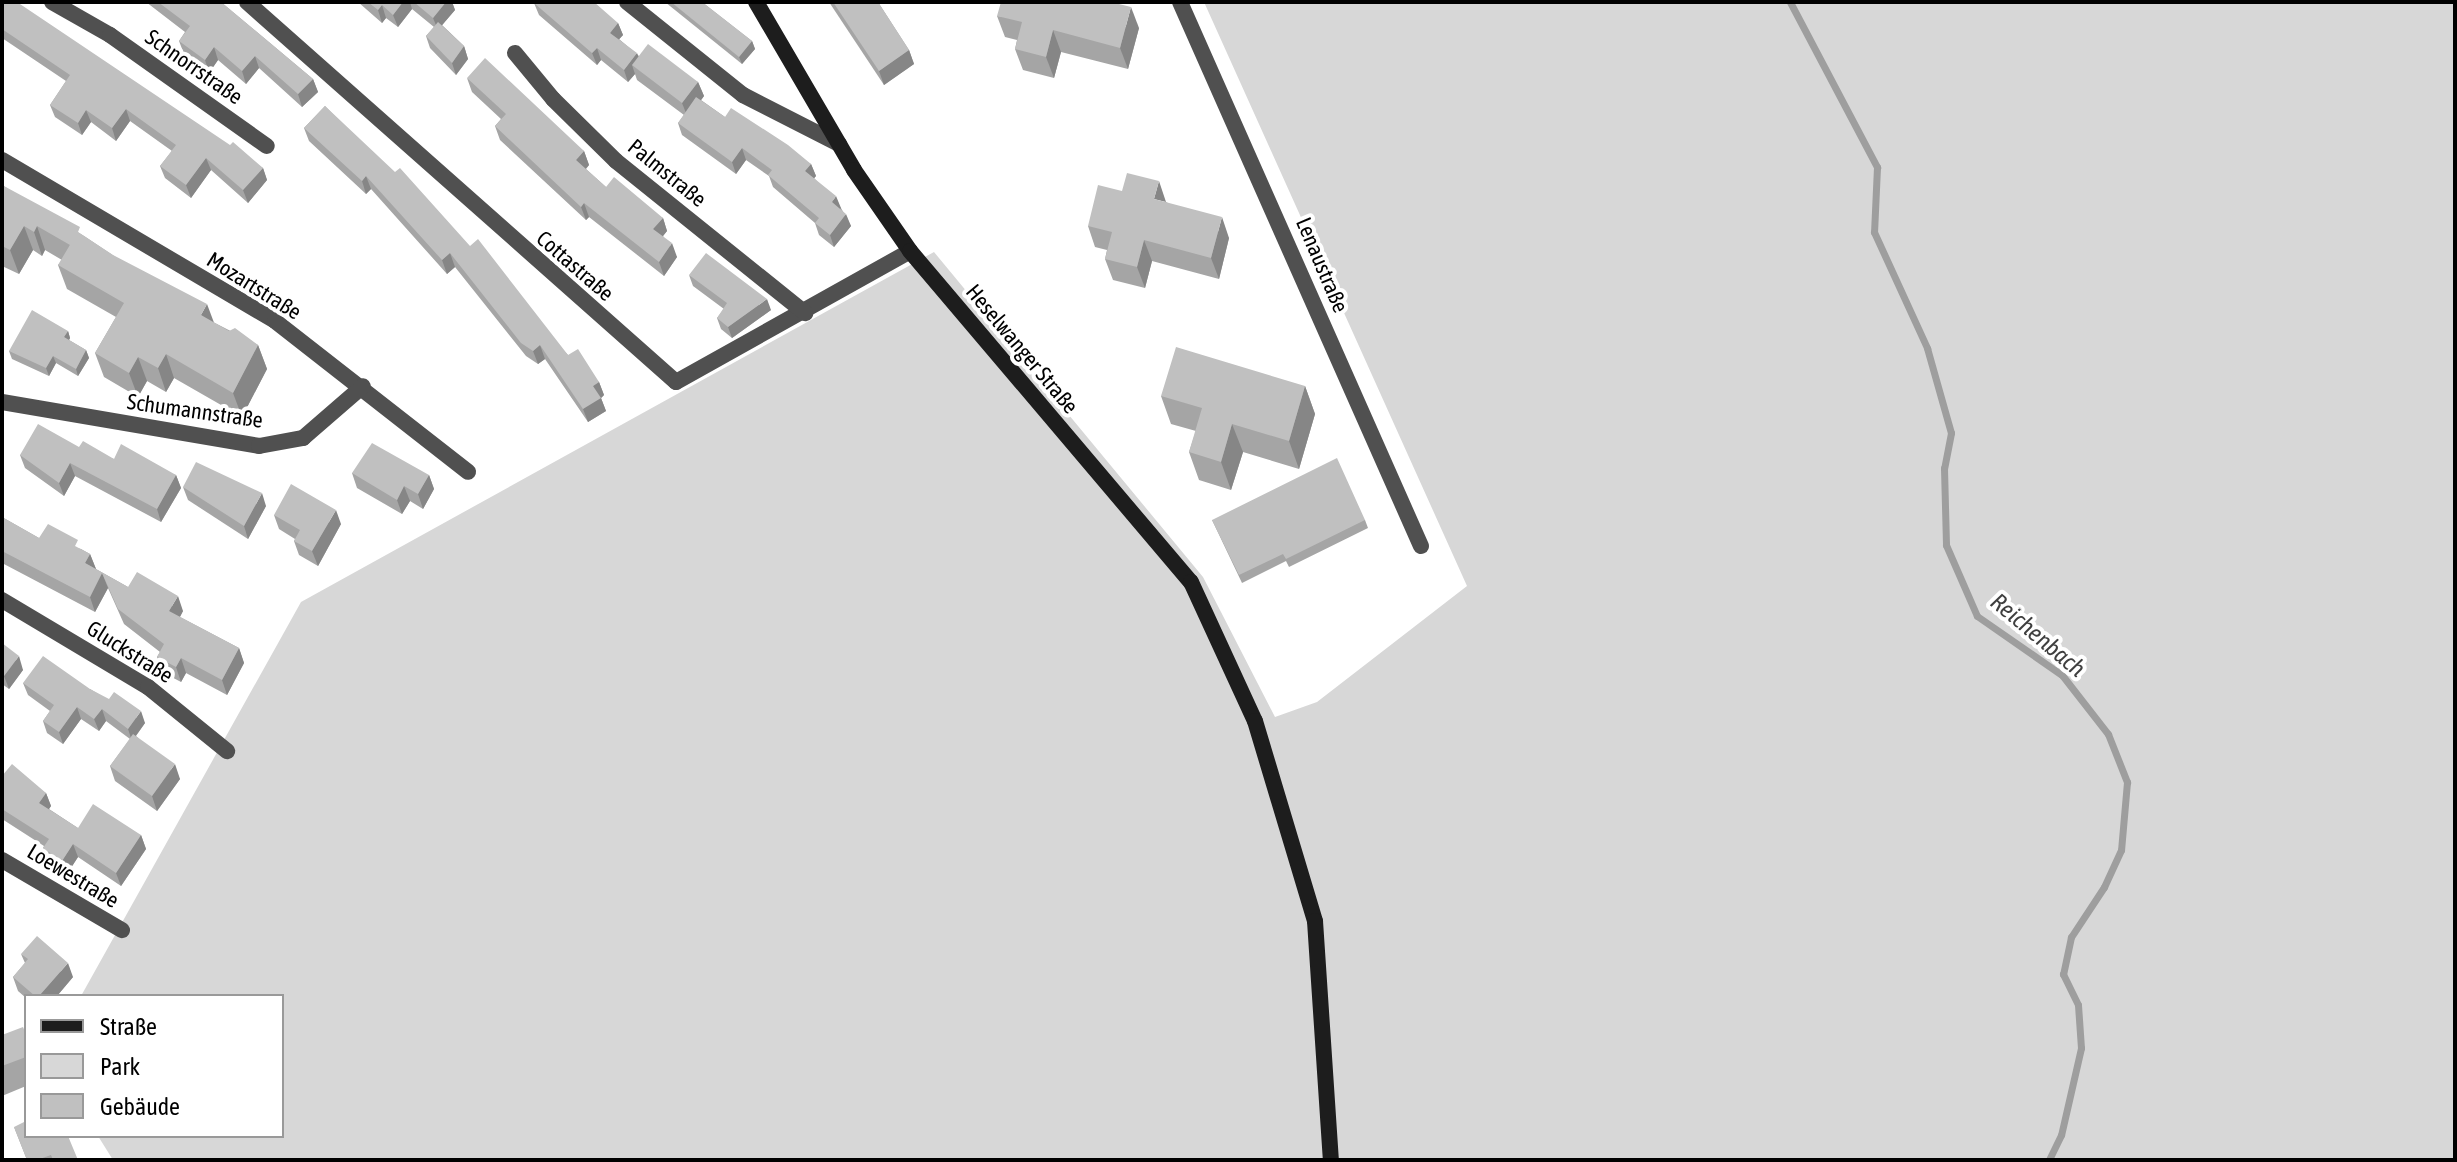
<!DOCTYPE html>
<html>
<head>
<meta charset="utf-8">
<style>
	body { margin:0 }
	#map { position:relative; width:2457px; height:1162px; overflow:hidden; background:#fff; font-family:"Asap Condensed",sans-serif }
	div>[style] { position:absolute }
	[style*='--x'] { left:calc(var(--x)*1px); top:calc(var(--y)*1px); width:calc(var(--w)*1px); rotate:calc(var(--a)*1deg) }
	.green>* { inset:0; background:#d7d7d7 }
	.stream>* { height:7px; margin:-3.5px; padding:0 3.5px; transform-origin:3.5px; border-radius:3.5px; background:#9e9e9e }
	.street>* { height:16px; margin:-8px; padding:0 8px; transform-origin:8px; border-radius:8px; background:#505050 }
	.secondary>* { height:16px; margin:-8px; padding:0 8px; transform-origin:8px; border-radius:8px; background:#1d1d1d }
	.wall>* { inset:0; background:#a5a5a5 }
	.shaded-wall>* { inset:0; background:#868686 }
	.building>* { inset:0; background:#c0c0c0 }
	span { translate:-50% -50%; white-space:nowrap; text-align:center; line-height:1.15; -webkit-text-stroke:8px #fff; paint-order:stroke }
	.street-label { font-size:22px; color:#000 }
	.water-label { font-size:24px; color:#3f3f3f; font-style:italic }
	.frame { position:absolute; inset:0; border:4px solid #000; pointer-events:none }
	.legend { position:absolute; left:24px; top:994px; width:260px; height:144px; box-sizing:border-box; background:#fff; border:2px solid #999; margin:0; padding:10px 14px; list-style:none; font-size:24px; color:#000 }
	.legend li { display:flex; align-items:center; gap:16px; height:40px }
	.legend b { width:40px; border:2px solid #999 }
</style>
</head>
<body>
<div id="map">
	<div class="green">
		<i style="clip-path:polygon(1204px 2px,2455px 2px,2455px 1160px,113px 1160px,98px 1136px,282px 1136px,282px 996px,81px 996px,301px 602px,934px 252px,1203px 577px,1275px 717px,1317px 702px,1467px 586px)"></i>
	</div>
	<div class="stream">
		<i style="--x:1790;--y:2;--w:187;--a:62.2"></i>
		<i style="--x:1877;--y:167;--w:65;--a:92.6"></i>
		<i style="--x:1874;--y:232;--w:128;--a:65.4"></i>
		<i style="--x:1927;--y:348;--w:88;--a:74.2"></i>
		<i style="--x:1951;--y:433;--w:36;--a:101"></i>
		<i style="--x:1944;--y:468;--w:77;--a:88.5"></i>
		<i style="--x:1946;--y:545;--w:77;--a:66.4"></i>
		<i style="--x:1977;--y:616;--w:103;--a:34.8"></i>
		<i style="--x:2062;--y:675;--w:75;--a:52.1"></i>
		<i style="--x:2108;--y:734;--w:52;--a:68.4"></i>
		<i style="--x:2127;--y:782;--w:68;--a:95"></i>
		<i style="--x:2121;--y:850;--w:41;--a:114.7"></i>
		<i style="--x:2104;--y:887;--w:60;--a:123.4"></i>
		<i style="--x:2071;--y:937;--w:38;--a:102"></i>
		<i style="--x:2063;--y:974;--w:34;--a:64"></i>
		<i style="--x:2078;--y:1005;--w:43;--a:86"></i>
		<i style="--x:2081;--y:1048;--w:89;--a:102.9"></i>
		<i style="--x:2061;--y:1135;--w:28;--a:116"></i>
	</div>
	<div class="street">
		<i style="--x:52;--y:2;--w:67;--a:29.6"></i>
		<i style="--x:110;--y:35;--w:192;--a:35.3"></i>
		<i style="--x:247;--y:2;--w:573;--a:41.53"></i>
		<i style="--x:676;--y:382;--w:268;--a:-29.2"></i>
		<i style="--x:627;--y:2;--w:149;--a:38.7"></i>
		<i style="--x:743;--y:95;--w:108;--a:27"></i>
		<i style="--x:1180;--y:2;--w:595;--a:66.11"></i>
		<i style="--x:515;--y:53;--w:60;--a:50.4"></i>
		<i style="--x:553;--y:99;--w:88;--a:44.5"></i>
		<i style="--x:616;--y:161;--w:243;--a:38.8"></i>
		<i style="--x:2;--y:160;--w:317;--a:30.5"></i>
		<i style="--x:275;--y:321;--w:245;--a:38"></i>
		<i style="--x:2;--y:402;--w:261;--a:9.7"></i>
		<i style="--x:259;--y:446;--w:45;--a:-10.3"></i>
		<i style="--x:303;--y:438;--w:79;--a:-40.9"></i>
		<i style="--x:2;--y:600;--w:170;--a:30.8"></i>
		<i style="--x:148;--y:687;--w:102;--a:39"></i>
		<i style="--x:2;--y:860;--w:139;--a:30.3"></i>
	</div>
	<div class="secondary">
		<i style="--x:756;--y:2;--w:194;--a:59.7"></i>
		<i style="--x:854;--y:170;--w:98;--a:55.3"></i>
		<i style="--x:910;--y:251;--w:434;--a:49.7"></i>
		<i style="--x:1191;--y:582;--w:153;--a:65.3"></i>
		<i style="--x:1255;--y:721;--w:209;--a:73.3"></i>
		<i style="--x:1315;--y:921;--w:240;--a:86.2"></i>
	</div>
	<div class="wall">
		<i style="clip-path:polygon(2px 2px,263px 168px,267px 180px,248px 203px,211px 170px,191px 198px,165px 178px,160px 166px,172px 151px,130px 121px,116px 141px,91px 122px,82px 135px,55px 117px,50px 105px,66px 81px,2px 38px)"></i>
		<i style="clip-path:polygon(146px 2px,221px 2px,313px 79px,318px 92px,302px 107px,259px 68px,246px 84px,218px 60px,209px 73px,184px 54px,179px 41px,185px 32px)"></i>
		<i style="clip-path:polygon(358px 2px,452px 2px,455px 10px,442px 25px,464px 46px,468px 59px,456px 75px,430px 48px,426px 36px,434px 27px,412px 9px,398px 27px,386px 18px,382px 23px)"></i>
		<i style="clip-path:polygon(665px 2px,702px 2px,752px 41px,755px 49px,742px 64px)"></i>
		<i style="clip-path:polygon(829px 2px,878px 2px,909px 50px,914px 64px,884px 85px)"></i>
		<i style="clip-path:polygon(534px 3px,618px 23px,623px 35px,619px 39px,639px 56px,698px 82px,704px 96px,701px 100px,725px 117px,811px 164px,816px 176px,814px 178px,841px 208px,851px 226px,834px 247px,819px 235px,815px 223px,773px 187px,769px 176px,746px 160px,736px 174px,682px 135px,678px 123px,684px 115px,637px 80px,635px 74px,628px 82px,601px 60px,597px 65px,539px 15px)"></i>
		<i style="clip-path:polygon(997px 16px,1139px 28px,1128px 69px,1061px 52px,1054px 78px,1023px 70px,1015px 49px,1017px 40px,1005px 37px)"></i>
		<i style="clip-path:polygon(467px 78px,584px 151px,589px 165px,586px 169px,606px 187px,663px 218px,667px 231px,663px 236px,677px 257px,664px 276px,589px 217px,586px 220px,500px 140px,495px 126px,501px 119px,472px 92px)"></i>
		<i style="clip-path:polygon(325px 106px,568px 355px,599px 382px,604px 395px,601px 398px,606px 411px,588px 422px,545px 359px,538px 364px,526px 356px,455px 267px,447px 274px,371px 189px,366px 194px,309px 141px,304px 128px)"></i>
		<i style="clip-path:polygon(2px 185px,84px 236px,213px 322px,258px 345px,267px 369px,242px 417px,174px 378px,166px 392px,147px 381px,138px 397px,104px 377px,95px 353px,116px 317px,67px 289px,58px 265px,62px 260px,45px 250px,42px 256px,33px 250px,19px 274px,2px 266px)"></i>
		<i style="clip-path:polygon(1166px 202px,1229px 238px,1219px 279px,1152px 261px,1145px 288px,1113px 280px,1105px 259px,1107px 250px,1095px 247px,1088px 226px)"></i>
		<i style="clip-path:polygon(689px 275px,771px 310px,732px 338px,721px 329px,717px 318px,724px 309px,693px 286px)"></i>
		<i style="clip-path:polygon(68px 331px,70px 338px,69px 340px,86px 350px,89px 358px,78px 376px,56px 363px,49px 376px,12px 359px,9px 351px)"></i>
		<i style="clip-path:polygon(1305px 386px,1315px 414px,1299px 469px,1243px 452px,1231px 490px,1199px 480px,1189px 452px,1196px 431px,1171px 424px,1161px 396px)"></i>
		<i style="clip-path:polygon(79px 447px,114px 459px,176px 475px,181px 488px,161px 522px,75px 476px,64px 496px,25px 468px,20px 455px)"></i>
		<i style="clip-path:polygon(352px 473px,429px 475px,434px 489px,423px 509px,410px 501px,402px 514px,357px 488px)"></i>
		<i style="clip-path:polygon(183px 487px,266px 506px,248px 539px,188px 500px)"></i>
		<i style="clip-path:polygon(274px 515px,341px 524px,318px 566px,299px 555px,294px 541px,295px 539px,279px 529px)"></i>
		<i style="clip-path:polygon(2px 517px,39px 538px,81px 549px,90px 554px,96px 569px,128px 587px,183px 611px,180px 617px,239px 648px,244px 663px,227px 695px,186px 673px,181px 682px,162px 672px,157px 657px,160px 652px,124px 624px,108px 588px,95px 612px,2px 563px)"></i>
		<i style="clip-path:polygon(1212px 520px,1365px 520px,1368px 528px,1289px 567px,1286px 561px,1242px 583px)"></i>
		<i style="clip-path:polygon(2px 643px,23px 670px,9px 689px,2px 684px)"></i>
		<i style="clip-path:polygon(23px 683px,90px 689px,145px 723px,136px 736px,180px 779px,157px 811px,115px 781px,110px 766px,130px 739px,106px 721px,99px 731px,81px 719px,63px 744px,47px 733px,43px 721px,50px 711px,28px 695px)"></i>
		<i style="clip-path:polygon(2px 776px,46px 793px,51px 806px,49px 809px,78px 828px,141px 835px,146px 849px,121px 886px,78px 857px,67px 874px,48px 861px,43px 848px,44px 846px,2px 819px)"></i>
		<i style="clip-path:polygon(21px 954px,73px 977px,57px 996px,26px 996px,26px 998px,18px 991px,13px 977px,25px 963px)"></i>
		<i style="clip-path:polygon(26px 1034px,26px 1086px,2px 1096px,2px 1035px)"></i>
		<i style="clip-path:polygon(14px 1127px,78px 1160px,27px 1160px)"></i>
	</div>
	<div class="shaded-wall">
		<i style="clip-path:polygon(403px 2px,410px 2px,412px 9px,398px 27px,393px 15px)"></i>
		<i style="clip-path:polygon(446px 2px,452px 2px,455px 10px,438px 30px,433px 18px)"></i>
		<i style="clip-path:polygon(382px 5px,386px 18px,382px 23px,378px 10px)"></i>
		<i style="clip-path:polygon(1131px 7px,1139px 28px,1128px 69px,1120px 48px)"></i>
		<i style="clip-path:polygon(618px 23px,623px 35px,614px 45px,610px 33px)"></i>
		<i style="clip-path:polygon(1053px 30px,1061px 52px,1054px 78px,1046px 57px)"></i>
		<i style="clip-path:polygon(752px 41px,755px 49px,742px 64px,739px 57px)"></i>
		<i style="clip-path:polygon(464px 46px,468px 59px,456px 75px,452px 63px)"></i>
		<i style="clip-path:polygon(214px 47px,218px 60px,209px 73px,205px 60px)"></i>
		<i style="clip-path:polygon(597px 48px,601px 60px,597px 65px,592px 53px)"></i>
		<i style="clip-path:polygon(909px 50px,914px 64px,884px 85px,879px 71px)"></i>
		<i style="clip-path:polygon(637px 53px,642px 65px,632px 65px,635px 74px,628px 82px,624px 70px)"></i>
		<i style="clip-path:polygon(255px 56px,259px 68px,246px 84px,242px 71px)"></i>
		<i style="clip-path:polygon(313px 79px,318px 92px,302px 107px,298px 94px)"></i>
		<i style="clip-path:polygon(698px 82px,704px 96px,688px 118px,682px 103px)"></i>
		<i style="clip-path:polygon(126px 109px,130px 121px,116px 141px,112px 128px)"></i>
		<i style="clip-path:polygon(86px 110px,91px 122px,82px 135px,78px 123px)"></i>
		<i style="clip-path:polygon(742px 148px,746px 160px,736px 174px,732px 162px)"></i>
		<i style="clip-path:polygon(584px 151px,589px 165px,581px 174px,576px 160px)"></i>
		<i style="clip-path:polygon(206px 158px,211px 170px,191px 198px,186px 185px)"></i>
		<i style="clip-path:polygon(811px 164px,816px 176px,810px 183px,805px 171px)"></i>
		<i style="clip-path:polygon(263px 168px,267px 180px,248px 203px,243px 190px)"></i>
		<i style="clip-path:polygon(366px 176px,371px 189px,366px 194px,362px 181px)"></i>
		<i style="clip-path:polygon(1159px 181px,1166px 202px,1154px 199px)"></i>
		<i style="clip-path:polygon(836px 196px,841px 208px,836px 214px,832px 202px)"></i>
		<i style="clip-path:polygon(584px 203px,589px 217px,586px 220px,581px 207px)"></i>
		<i style="clip-path:polygon(846px 214px,851px 226px,834px 247px,830px 235px)"></i>
		<i style="clip-path:polygon(1222px 217px,1229px 238px,1219px 279px,1211px 258px)"></i>
		<i style="clip-path:polygon(663px 218px,667px 231px,658px 242px,653px 229px)"></i>
		<i style="clip-path:polygon(24px 226px,33px 250px,19px 274px,10px 250px)"></i>
		<i style="clip-path:polygon(37px 226px,45px 250px,42px 256px,34px 232px)"></i>
		<i style="clip-path:polygon(1144px 240px,1152px 261px,1145px 288px,1137px 267px)"></i>
		<i style="clip-path:polygon(672px 243px,677px 257px,664px 276px,659px 262px)"></i>
		<i style="clip-path:polygon(450px 253px,455px 267px,447px 274px,442px 260px)"></i>
		<i style="clip-path:polygon(767px 299px,771px 310px,732px 338px,728px 327px)"></i>
		<i style="clip-path:polygon(207px 304px,216px 328px,201px 315px)"></i>
		<i style="clip-path:polygon(68px 331px,70px 338px,67px 344px,64px 337px)"></i>
		<i style="clip-path:polygon(258px 345px,267px 369px,242px 417px,233px 393px)"></i>
		<i style="clip-path:polygon(540px 345px,545px 359px,538px 364px,533px 351px)"></i>
		<i style="clip-path:polygon(86px 350px,89px 358px,78px 376px,76px 369px)"></i>
		<i style="clip-path:polygon(166px 354px,174px 378px,166px 392px,158px 368px)"></i>
		<i style="clip-path:polygon(53px 356px,56px 363px,49px 376px,46px 368px)"></i>
		<i style="clip-path:polygon(138px 357px,147px 381px,138px 397px,129px 373px)"></i>
		<i style="clip-path:polygon(599px 382px,604px 395px,601px 398px,606px 411px,588px 422px,583px 409px,593px 386px)"></i>
		<i style="clip-path:polygon(1305px 386px,1315px 414px,1299px 469px,1289px 441px)"></i>
		<i style="clip-path:polygon(1232px 424px,1243px 452px,1231px 490px,1221px 462px)"></i>
		<i style="clip-path:polygon(70px 463px,75px 476px,64px 496px,59px 483px)"></i>
		<i style="clip-path:polygon(176px 475px,181px 488px,161px 522px,157px 509px)"></i>
		<i style="clip-path:polygon(429px 475px,434px 489px,423px 509px,418px 494px)"></i>
		<i style="clip-path:polygon(404px 486px,410px 501px,402px 514px,397px 500px)"></i>
		<i style="clip-path:polygon(262px 493px,266px 506px,248px 539px,244px 526px)"></i>
		<i style="clip-path:polygon(336px 510px,341px 524px,318px 566px,312px 551px)"></i>
		<i style="clip-path:polygon(90px 554px,96px 569px,85px 563px)"></i>
		<i style="clip-path:polygon(102px 573px,108px 588px,95px 612px,90px 597px)"></i>
		<i style="clip-path:polygon(178px 596px,183px 611px,175px 626px,169px 611px)"></i>
		<i style="clip-path:polygon(239px 648px,244px 663px,227px 695px,222px 680px)"></i>
		<i style="clip-path:polygon(19px 656px,23px 670px,9px 689px,4px 676px)"></i>
		<i style="clip-path:polygon(181px 658px,186px 673px,181px 682px,176px 667px)"></i>
		<i style="clip-path:polygon(77px 707px,81px 719px,63px 744px,59px 732px)"></i>
		<i style="clip-path:polygon(102px 709px,106px 721px,99px 731px,94px 719px)"></i>
		<i style="clip-path:polygon(141px 711px,145px 723px,132px 741px,128px 729px)"></i>
		<i style="clip-path:polygon(175px 764px,180px 779px,157px 811px,152px 796px)"></i>
		<i style="clip-path:polygon(46px 793px,51px 806px,44px 816px,39px 803px)"></i>
		<i style="clip-path:polygon(141px 835px,146px 849px,121px 886px,116px 873px)"></i>
		<i style="clip-path:polygon(73px 844px,78px 857px,67px 874px,62px 861px)"></i>
		<i style="clip-path:polygon(68px 963px,73px 977px,57px 996px,39px 996px)"></i>
	</div>
	<div class="building">
		<i style="clip-path:polygon(2px 2px,17px 2px,230px 145px,233px 142px,263px 168px,243px 190px,206px 158px,186px 185px,160px 166px,176px 145px,126px 109px,112px 128px,86px 110px,78px 123px,50px 105px,70px 75px,2px 29px)"></i>
		<i style="clip-path:polygon(158px 2px,221px 2px,313px 79px,298px 94px,255px 56px,242px 71px,214px 47px,205px 60px,179px 41px,190px 26px)"></i>
		<i style="clip-path:polygon(368px 2px,403px 2px,393px 15px,382px 5px,378px 10px)"></i>
		<i style="clip-path:polygon(414px 2px,446px 2px,433px 18px)"></i>
		<i style="clip-path:polygon(536px 2px,594px 2px,618px 23px,610px 33px,637px 53px,624px 70px,597px 48px,592px 53px,534px 3px)"></i>
		<i style="clip-path:polygon(671px 2px,702px 2px,752px 41px,739px 57px)"></i>
		<i style="clip-path:polygon(833px 2px,878px 2px,909px 50px,879px 71px)"></i>
		<i style="clip-path:polygon(1001px 2px,1111px 2px,1131px 7px,1120px 48px,1053px 30px,1046px 57px,1015px 49px,1022px 22px,997px 16px)"></i>
		<i style="clip-path:polygon(438px 22px,464px 46px,452px 63px,426px 36px)"></i>
		<i style="clip-path:polygon(648px 44px,698px 82px,682px 103px,632px 65px)"></i>
		<i style="clip-path:polygon(485px 58px,584px 151px,576px 160px,606px 187px,614px 177px,663px 218px,653px 229px,672px 243px,659px 262px,584px 203px,581px 207px,495px 126px,506px 114px,467px 78px)"></i>
		<i style="clip-path:polygon(696px 97px,725px 117px,731px 108px,788px 145px,811px 164px,805px 171px,836px 196px,832px 202px,846px 214px,830px 235px,815px 223px,819px 218px,768px 175px,772px 170px,742px 148px,732px 162px,678px 123px)"></i>
		<i style="clip-path:polygon(325px 106px,395px 172px,400px 168px,470px 246px,478px 239px,568px 355px,578px 349px,599px 382px,593px 386px,601px 398px,583px 409px,540px 345px,533px 351px,521px 343px,450px 253px,442px 260px,366px 176px,362px 181px,304px 128px)"></i>
		<i style="clip-path:polygon(1127px 173px,1159px 181px,1154px 199px,1222px 217px,1211px 258px,1144px 240px,1137px 267px,1105px 259px,1112px 232px,1088px 226px,1098px 185px,1122px 191px)"></i>
		<i style="clip-path:polygon(2px 185px,80px 227px,78px 232px,113px 255px,207px 304px,201px 315px,229px 331px,235px 328px,258px 345px,233px 393px,166px 354px,158px 368px,138px 357px,129px 373px,95px 353px,124px 303px,58px 265px,74px 238px,70px 245px,37px 226px,34px 232px,24px 226px,10px 250px,2px 246px)"></i>
		<i style="clip-path:polygon(706px 253px,767px 299px,728px 327px,717px 318px,727px 303px,689px 275px)"></i>
		<i style="clip-path:polygon(32px 310px,68px 331px,64px 337px,86px 350px,76px 369px,53px 356px,46px 368px,9px 351px)"></i>
		<i style="clip-path:polygon(1176px 347px,1305px 386px,1289px 441px,1232px 424px,1221px 462px,1189px 452px,1202px 408px,1161px 396px)"></i>
		<i style="clip-path:polygon(38px 424px,79px 447px,83px 441px,114px 459px,121px 444px,176px 475px,157px 509px,70px 463px,59px 483px,20px 455px)"></i>
		<i style="clip-path:polygon(372px 443px,429px 475px,418px 494px,404px 486px,397px 500px,352px 473px)"></i>
		<i style="clip-path:polygon(1337px 458px,1365px 520px,1286px 559px,1283px 554px,1239px 575px,1212px 520px)"></i>
		<i style="clip-path:polygon(196px 462px,262px 493px,244px 526px,183px 487px)"></i>
		<i style="clip-path:polygon(291px 484px,336px 510px,312px 551px,294px 541px,300px 530px,274px 515px)"></i>
		<i style="clip-path:polygon(2px 517px,39px 538px,48px 524px,78px 540px,75px 546px,90px 554px,85px 563px,128px 587px,137px 572px,178px 596px,169px 611px,239px 648px,222px 680px,181px 658px,176px 667px,157px 657px,164px 644px,118px 609px,102px 573px,90px 597px,2px 551px)"></i>
		<i style="clip-path:polygon(2px 643px,19px 656px,4px 676px,2px 674px)"></i>
		<i style="clip-path:polygon(43px 656px,90px 689px,109px 699px,114px 692px,141px 711px,128px 729px,102px 709px,94px 719px,77px 707px,59px 732px,43px 721px,54px 705px,23px 683px)"></i>
		<i style="clip-path:polygon(133px 734px,175px 764px,152px 796px,110px 766px)"></i>
		<i style="clip-path:polygon(12px 764px,46px 793px,39px 803px,78px 828px,93px 804px,141px 835px,116px 873px,73px 844px,62px 861px,43px 848px,49px 839px,2px 809px,2px 776px)"></i>
		<i style="clip-path:polygon(37px 936px,68px 963px,39px 996px,35px 996px,13px 977px,28px 959px,21px 954px)"></i>
		<i style="clip-path:polygon(23px 1027px,26px 1034px,26px 1057px,2px 1066px,2px 1035px)"></i>
		<i style="clip-path:polygon(26px 1121px,26px 1136px,68px 1136px,78px 1160px,53px 1160px,51px 1155px,37px 1160px,27px 1160px,14px 1127px)"></i>
	</div>
	<div class="street-label">
		<span style="left:194px;top:67px;rotate:35deg">Schnorrstraße</span>
		<span style="left:667px;top:173px;rotate:39deg">Palmstraße</span>
		<span style="left:1322px;top:265px;rotate:67deg">Lenaustraße</span>
		<span style="left:575px;top:266px;rotate:41deg">Cottastraße</span>
		<span style="left:254px;top:286px;rotate:32deg">Mozartstraße</span>
		<span style="left:1022px;top:349px;rotate:50deg">Heselwanger Straße</span>
		<span style="left:195px;top:411px;rotate:8deg">Schumannstraße</span>
		<span style="left:130px;top:652px;rotate:32deg">Gluckstraße</span>
		<span style="left:73px;top:876px;rotate:31deg">Loewestraße</span>
	</div>
	<div class="water-label">
		<span style="left:2038px;top:635px;rotate:40deg">Reichenbach</span>
	</div>
	<div class="frame"></div>
	<ul class="legend">
	<li><b style="height:10px;background:#1d1d1d"></b>Straße</li>
	<li><b style="height:22px;background:#d7d7d7"></b>Park</li>
	<li><b style="height:22px;background:#c0c0c0"></b>Gebäude</li>
	</ul>
</div>
</body>
</html>
